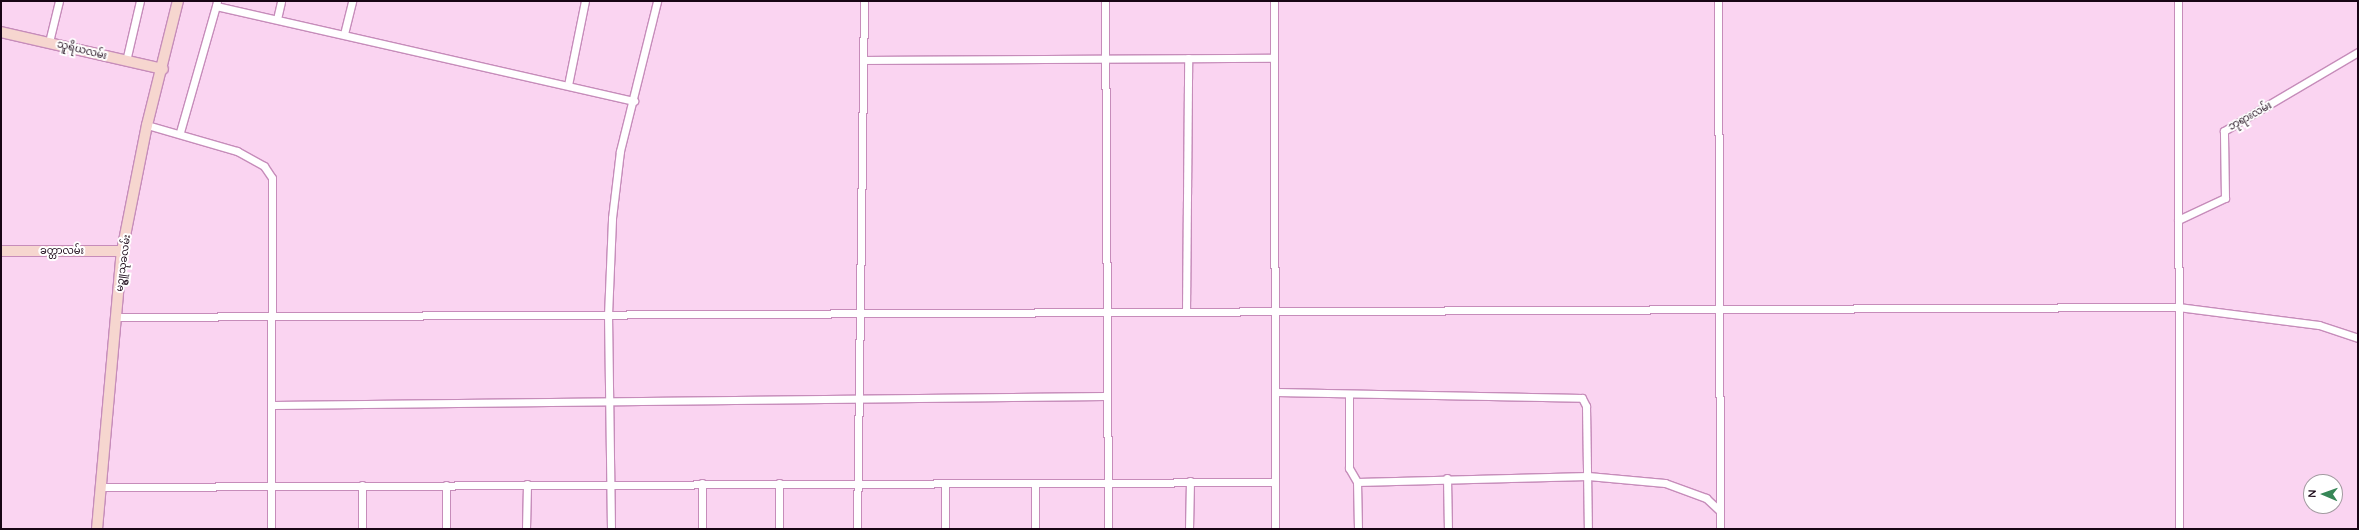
<!DOCTYPE html>
<html>
<head>
<meta charset="utf-8">
<style>
	body { margin:0 }
	#map { position:relative; width:2359px; height:530px; overflow:hidden; background:#fad4f1; font-family:Quicksand,"Noto Sans Myanmar",sans-serif }
	div>[style] { position:absolute }
	[style*='--x'] { left:calc(var(--x)*1px); top:calc(var(--y)*1px); width:calc(var(--w)*1px); rotate:calc(var(--a)*1deg) }
	.roads { filter:drop-shadow(1px 0 #c68cba) drop-shadow(-1px 0 #c68cba) drop-shadow(0 1px #c68cba) drop-shadow(0 -1px #c68cba) }
	.street>* { height:7px; margin:-3.5px; padding:0 3.5px; transform-origin:3.5px; border-radius:3.5px; background:#fff }
	.secondary>* { height:10px; margin:-5px; padding:0 5px; transform-origin:5px; border-radius:5px; background:#f6d6cf }
	span { translate:-50% -50%; white-space:nowrap; text-align:center; line-height:1.15; -webkit-text-stroke:4px #fff; paint-order:stroke }
	.street-label { font-size:10px; color:#180515 }
	.frame { position:absolute; inset:0; border:2px solid #180515; pointer-events:none }
	.north { position:absolute; left:2303px; top:474px; width:40px; height:40px; box-sizing:border-box; background:#fff; border:1px solid #a39ba1; border-radius:50%; rotate:272deg; font-size:11px; font-weight:700; line-height:16px; text-align:center; color:#180515 }
	.north::after { content:''; display:block; margin:auto; width:14px; height:18px; background:#378757; clip-path:polygon(50% 0,100% 100%,50% 72%,0 100%) }
</style>
</head>
<body>
<div id="map">
	<div class="roads">
		<div class="street">
			<i style="--x:217;--y:1;--w:5;--a:101"></i>
			<i style="--x:216;--y:6;--w:429;--a:12.8"></i>
			<i style="--x:1105;--y:1;--w:528;--a:89.67"></i>
			<i style="--x:1274;--y:1;--w:528;--a:89.89"></i>
			<i style="--x:1718;--y:1;--w:528;--a:89.78"></i>
			<i style="--x:2178;--y:1;--w:528;--a:89.89"></i>
			<i style="--x:277;--y:19;--w:18;--a:-77"></i>
			<i style="--x:344;--y:34;--w:34;--a:-76"></i>
			<i style="--x:49;--y:42;--w:42;--a:-76.3"></i>
			<i style="--x:863;--y:60;--w:410;--a:-0.3"></i>
			<i style="--x:126;--y:61;--w:62;--a:-76.9"></i>
			<i style="--x:568;--y:85;--w:86;--a:-78.6"></i>
			<i style="--x:147;--y:125;--w:94;--a:16.1"></i>
			<i style="--x:237;--y:151;--w:31;--a:29"></i>
			<i style="--x:264;--y:166;--w:14;--a:56"></i>
			<i style="--x:272;--y:178;--w:351;--a:90.2"></i>
			<i style="--x:180;--y:132;--w:131;--a:-74.1"></i>
			<i style="--x:2178;--y:220;--w:52;--a:-25.1"></i>
			<i style="--x:2225;--y:198;--w:67;--a:-90.9"></i>
			<i style="--x:2224;--y:131;--w:156;--a:-30.5"></i>
			<i style="--x:1186;--y:312;--w:254;--a:-89.5"></i>
			<i style="--x:116;--y:317;--w:2062;--a:-0.28"></i>
			<i style="--x:2178;--y:307;--w:142;--a:7.3"></i>
			<i style="--x:2319;--y:325;--w:41;--a:18.4"></i>
			<i style="--x:1276;--y:392;--w:306;--a:1.1"></i>
			<i style="--x:1582;--y:398;--w:9;--a:63"></i>
			<i style="--x:1586;--y:406;--w:123;--a:89.1"></i>
			<i style="--x:1349;--y:394;--w:74;--a:90"></i>
			<i style="--x:1349;--y:468;--w:16;--a:60"></i>
			<i style="--x:273;--y:405;--w:832;--a:-0.62"></i>
			<i style="--x:1447;--y:478;--w:51;--a:88.9"></i>
			<i style="--x:702;--y:483;--w:46;--a:90"></i>
			<i style="--x:945;--y:483;--w:46;--a:90"></i>
			<i style="--x:100;--y:487;--w:1175;--a:-0.24"></i>
			<i style="--x:362;--y:529;--w:44;--a:-90"></i>
			<i style="--x:446;--y:529;--w:44;--a:-90"></i>
			<i style="--x:526;--y:529;--w:45;--a:-88.7"></i>
			<i style="--x:611;--y:529;--w:214;--a:-90.8"></i>
			<i style="--x:608;--y:315;--w:97;--a:-87.6"></i>
			<i style="--x:612;--y:218;--w:67;--a:-83.2"></i>
			<i style="--x:620;--y:151;--w:154;--a:-76.1"></i>
			<i style="--x:779;--y:529;--w:46;--a:-90"></i>
			<i style="--x:857;--y:529;--w:528;--a:-89.24"></i>
			<i style="--x:1035;--y:529;--w:46;--a:-90"></i>
			<i style="--x:1189;--y:529;--w:48;--a:-88.8"></i>
			<i style="--x:1358;--y:529;--w:47;--a:-91.2"></i>
			<i style="--x:1357;--y:482;--w:231;--a:-1.5"></i>
			<i style="--x:1588;--y:476;--w:77;--a:5.2"></i>
			<i style="--x:1665;--y:483;--w:44;--a:20.1"></i>
			<i style="--x:1706;--y:498;--w:19;--a:43"></i>
		</div>
		<div class="secondary">
			<i style="--x:1;--y:32;--w:166;--a:12.9"></i>
			<i style="--x:1;--y:251;--w:121;--a:0"></i>
			<i style="--x:97;--y:529;--w:279;--a:-84.9"></i>
			<i style="--x:122;--y:251;--w:128;--a:-78.8"></i>
			<i style="--x:147;--y:125;--w:128;--a:-76"></i>
		</div>
	</div>
	<div class="street-label">
		<span style="left:82px;top:50px;rotate:14deg">သူရိယလမ်း</span>
		<span style="left:2250px;top:116px;rotate:-29deg">ဘုရားလမ်း</span>
		<span style="left:62px;top:251px">ခတ္တာလမ်း</span>
		<span style="left:123px;top:263px;rotate:-82deg">မဥ္ဇူသုခလမ်း</span>
	</div>
	<div class="frame"></div>
	<div class="north">N</div>
</div>
</body>
</html>
